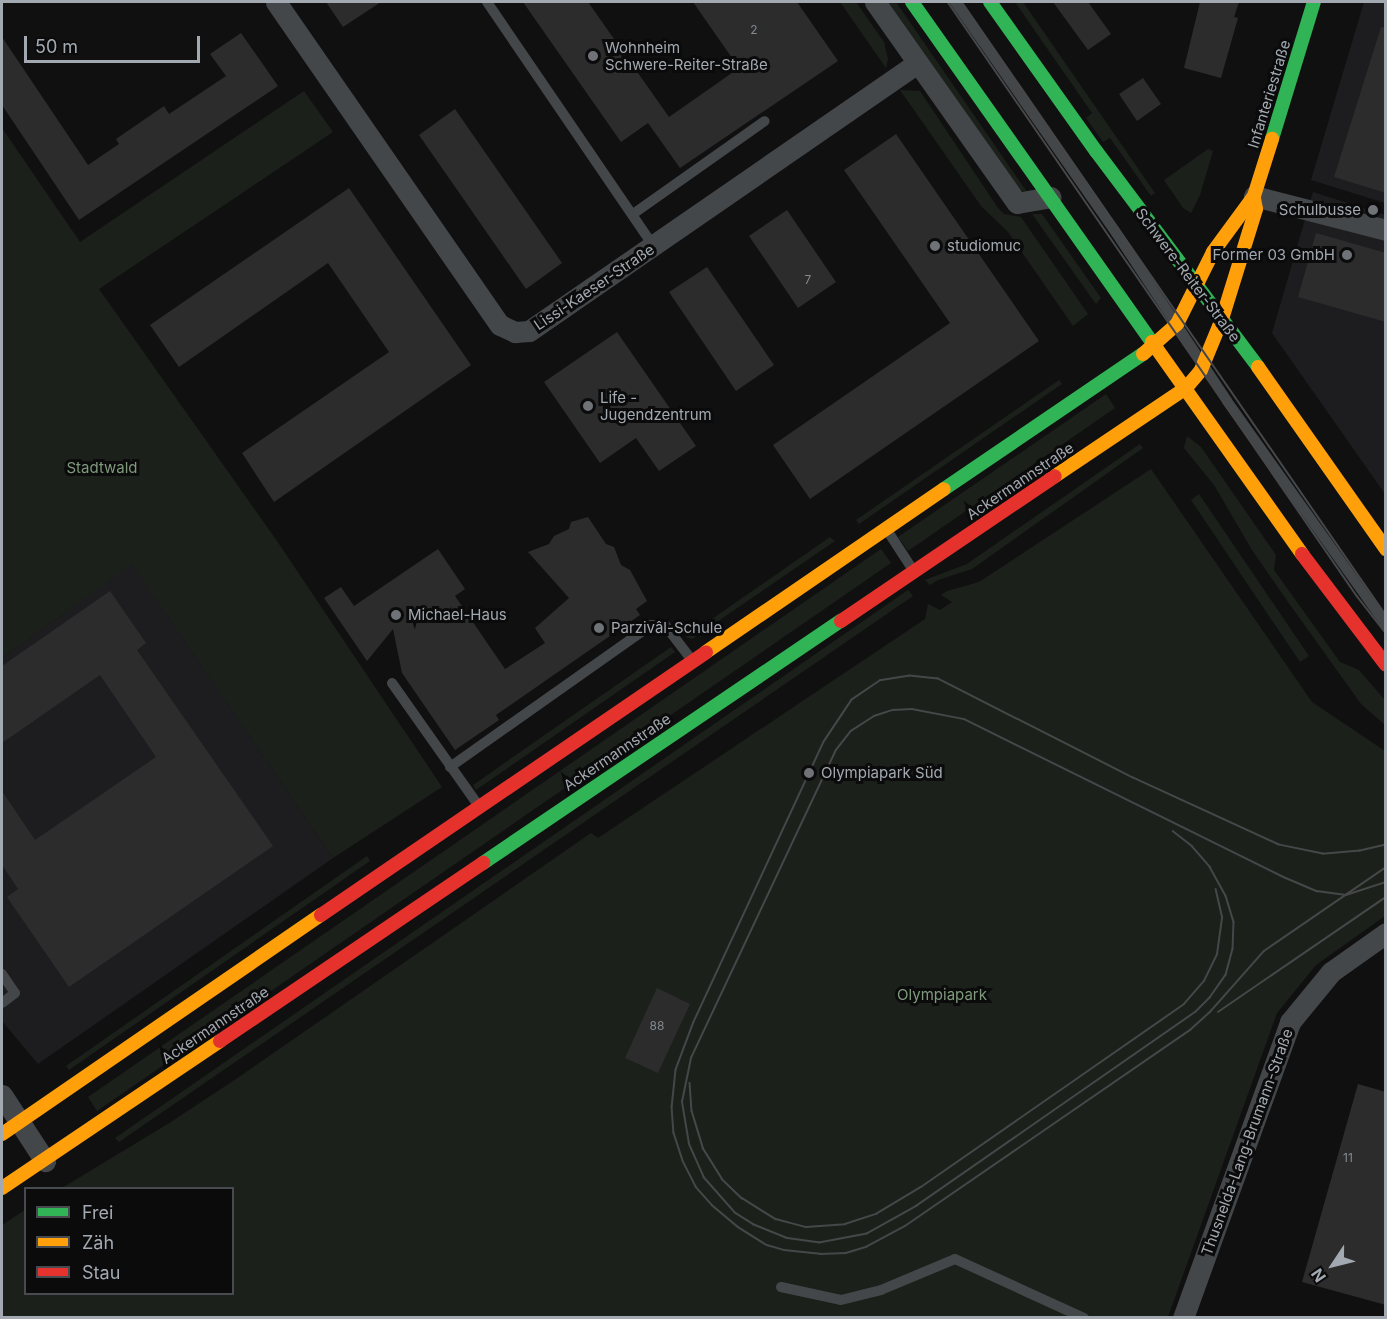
<!DOCTYPE html>
<html>
<head>
<meta charset="utf-8">
<style>
	body { margin:0 }
	#map { position:relative; width:1387px; height:1319px; overflow:hidden; background:#101011; font-family:Inter,sans-serif }
	div>[style] { position:absolute }
	[style*='--x'] { left:calc(var(--x)*1px); top:calc(var(--y)*1px); width:calc(var(--w)*1px); rotate:calc(var(--a)*1deg) }
	.built>* { inset:0; background:#1d1d1f }
	.green>* { inset:0; background:#1b201b }
	.building>* { inset:0; background:#2c2c2d }
	.lane>* { height:10px; margin:-5px; padding:0 5px; transform-origin:5px; border-radius:5px; background:#444749 }
	.street>* { height:21px; margin:-10.5px; padding:0 10.5px; transform-origin:10.5px; border-radius:10.5px; background:#444749 }
	.fast>* { height:14px; margin:-7px; padding:0 7px; transform-origin:7px; border-radius:7px; background:#30b455 }
	.slow>* { height:14px; margin:-7px; padding:0 7px; transform-origin:7px; border-radius:7px; background:#ff9f0a }
	.jam>* { height:14px; margin:-7px; padding:0 7px; transform-origin:7px; border-radius:7px; background:#e5322d }
	.tram>* { height:1.5px; margin:-0.75px; padding:0 0.75px; transform-origin:0.75px; border-radius:0.75px; background:#464749 }
	.dots>* { width:16px; height:16px; translate:-50% -50%; box-sizing:border-box; border:3px solid #0b0b0c; border-radius:50% }
	span { translate:-50% -50%; white-space:nowrap; text-align:center; line-height:1.15; -webkit-text-stroke:6px #0b0b0c; paint-order:stroke }
	.number-label { font-size:12px; color:#848a8f }
	.number-label span { -webkit-text-stroke-width:0 }
	.poi-label { font-size:15px; color:#a2a9b0 }
	.left { translate:0 -50%; text-align:left }
	.right { translate:-100% -50%; text-align:right }
	.street-label { font-size:15px; color:#a2a9b0 }
	.park-label { font-size:15px; color:#7e997b }
	.frame { position:absolute; inset:0; border:3px solid #a2a9b0; pointer-events:none }
	.legend { position:absolute; left:24px; top:1187px; width:210px; height:108px; box-sizing:border-box; background:#0b0b0c; border:2px solid #474a4e; margin:0; padding:8px 10px; list-style:none; font-size:18px; color:#a2a9b0 }
	.legend li { display:flex; align-items:center; gap:12px; height:30px }
	.legend b { width:30px; border:2px solid #474a4e }
	.north { position:absolute; left:1303px; top:1235px; width:60px; height:60px; -webkit-text-stroke:4px #0b0b0c; paint-order:stroke; rotate:235deg; font-size:16px; font-weight:700; line-height:24px; text-align:center; color:#a2a9b0 }
	.north::after { content:''; display:block; margin:auto; width:21px; height:27px; background:#a2a9b0; clip-path:polygon(50% 0,100% 100%,50% 72%,0 100%) }
	.scale { position:absolute; left:24px; top:36px; width:176px; height:27px; box-sizing:border-box; border:3px solid #a2a9b0; border-top:0; padding-left:8px; font-size:18px; line-height:21px; white-space:nowrap; color:#a2a9b0; -webkit-text-stroke:4px #0b0b0c; paint-order:stroke }
</style>
</head>
<body>
<div id="map">
	<div class="built">
		<i style="clip-path:polygon(1364px 2px,1385px 2px,1385px 203px,1311px 180px)"></i>
		<i style="clip-path:polygon(1313px 192px,1385px 215px,1385px 494px,1272px 333px)"></i>
		<i style="clip-path:polygon(132px 563px,333px 858px,38px 1064px,2px 1021px,2px 658px)"></i>
	</div>
	<div class="green">
		<i style="clip-path:polygon(840px 2px,856px 2px,884px 42px,888px 59px,886px 68px)"></i>
		<i style="clip-path:polygon(887px 2px,896px 2px,1027px 192px,1019px 190px)"></i>
		<i style="clip-path:polygon(1015px 2px,1023px 2px,1155px 193px,1151px 196px,1110px 138px,1103px 142px,1086px 118px,1092px 113px)"></i>
		<i style="clip-path:polygon(900px 90px,920px 91px,998px 208px,1004px 214px,1021px 217px,1088px 314px,1073px 326px,1008px 232px,981px 206px)"></i>
		<i style="clip-path:polygon(304px 91px,333px 132px,99px 289px,277px 541px,442px 787px,333px 858px,132px 564px,2px 658px,2px 128px,80px 242px)"></i>
		<i style="clip-path:polygon(1208px 149px,1213px 151px,1200px 195px,1191px 213px,1183px 208px,1164px 180px)"></i>
		<i style="clip-path:polygon(1032px 214px,1042px 214px,1101px 298px,1096px 304px)"></i>
		<i style="clip-path:polygon(1059px 380px,1062px 384px,859px 524px,856px 520px)"></i>
		<i style="clip-path:polygon(1106px 394px,1115px 408px,908px 551px,898px 537px)"></i>
		<i style="clip-path:polygon(1187px 436px,1201px 447px,1276px 555px,1274px 570px,1340px 662px,1359px 670px,1385px 700px,1385px 725px,1361px 704px,1288px 602px,1252px 550px,1214px 485px,1184px 448px)"></i>
		<i style="clip-path:polygon(1140px 444px,1143px 448px,972px 569px,938px 580px,930px 585px,925px 580px,967px 564px)"></i>
		<i style="clip-path:polygon(1151px 469px,1312px 702px,1385px 751px,1385px 916px,1316px 965px,1277px 1013px,1168px 1317px,2px 1318px,2px 1225px,25px 1210px,26px 1294px,232px 1294px,232px 1188px,62px 1188px,171px 1122px,236px 1079px,591px 833px,598px 838px,925px 619px,928px 604px,940px 610px,952px 602px,941px 595px,947px 591px,979px 582px)"></i>
		<i style="clip-path:polygon(1199px 494px,1309px 656px,1300px 662px,1191px 500px)"></i>
		<i style="clip-path:polygon(830px 537px,835px 541px,692px 639px,686px 637px)"></i>
		<i style="clip-path:polygon(881px 549px,891px 563px,97px 1111px,88px 1097px)"></i>
		<i style="clip-path:polygon(908px 590px,913px 596px,119px 1142px,115px 1138px)"></i>
		<i style="clip-path:polygon(671px 647px,675px 652px,476px 790px,473px 785px)"></i>
		<i style="clip-path:polygon(367px 856px,370px 861px,69px 1070px,66px 1066px)"></i>
	</div>
	<div class="building">
		<i style="clip-path:polygon(326px 2px,381px 2px,343px 27px)"></i>
		<i style="clip-path:polygon(523px 2px,588px 2px,669px 117px,739px 68px,693px 2px,797px 2px,838px 61px,680px 168px,648px 123px,621px 142px)"></i>
		<i style="clip-path:polygon(1053px 2px,1088px 2px,1111px 34px,1088px 50px)"></i>
		<i style="clip-path:polygon(1200px 2px,1239px 2px,1234px 17px,1238px 18px,1221px 78px,1184px 68px)"></i>
		<i style="clip-path:polygon(1381px 27px,1386px 28px,1386px 193px,1334px 177px)"></i>
		<i style="clip-path:polygon(241px 33px,278px 86px,79px 220px,2px 105px,2px 37px,88px 165px,119px 144px,116px 139px,164px 106px,169px 114px,226px 76px,210px 54px)"></i>
		<i style="clip-path:polygon(1143px 78px,1161px 104px,1137px 121px,1119px 94px)"></i>
		<i style="clip-path:polygon(455px 109px,562px 263px,526px 289px,419px 135px)"></i>
		<i style="clip-path:polygon(896px 134px,1039px 341px,810px 499px,773px 445px,950px 323px,844px 170px)"></i>
		<i style="clip-path:polygon(349px 188px,471px 365px,274px 502px,242px 453px,389px 352px,328px 263px,179px 367px,150px 325px)"></i>
		<i style="clip-path:polygon(787px 210px,836px 282px,798px 308px,749px 236px)"></i>
		<i style="clip-path:polygon(1316px 233px,1386px 253px,1386px 322px,1298px 297px)"></i>
		<i style="clip-path:polygon(707px 267px,774px 365px,736px 391px,669px 292px)"></i>
		<i style="clip-path:polygon(617px 332px,696px 446px,659px 471px,636px 438px,600px 463px,544px 382px)"></i>
		<i style="clip-path:polygon(588px 517px,606px 544px,614px 547px,621px 565px,630px 570px,647px 601px,636px 609px,640px 615px,496px 715px,499px 720px,455px 750px,402px 673px,393px 629px,367px 661px,324px 598px,341px 587px,354px 606px,438px 549px,465px 589px,455px 596px,505px 669px,545px 643px,535px 628px,569px 598px,528px 552px,549px 544px,554px 536px,569px 529px,571px 522px)"></i>
		<i style="clip-path:polygon(110px 591px,146px 643px,137px 650px,273px 846px,69px 987px,7px 897px,18px 889px,2px 865px,2px 791px,35px 840px,156px 757px,100px 675px,2px 743px,2px 666px)"></i>
		<i style="clip-path:polygon(657px 988px,690px 1004px,658px 1073px,625px 1058px)"></i>
		<i style="clip-path:polygon(1358px 1084px,1386px 1092px,1386px 1305px,1302px 1282px)"></i>
	</div>
	<div class="lane">
		<i style="--x:487;--y:2;--w:297;--a:55.7"></i>
		<i style="--x:955;--y:2;--w:282;--a:55.1"></i>
		<i style="--x:1116;--y:233;--w:201;--a:56.5"></i>
		<i style="--x:1227;--y:401;--w:275;--a:54.6"></i>
		<i style="--x:633;--y:214;--w:161;--a:-35.2"></i>
		<i style="--x:887;--y:530;--w:48;--a:57"></i>
		<i style="--x:392;--y:683;--w:149;--a:54.8"></i>
		<i style="--x:450;--y:767;--w:246;--a:-35.2"></i>
		<i style="--x:651;--y:625;--w:14;--a:0"></i>
		<i style="--x:665;--y:625;--w:43;--a:52.6"></i>
		<i style="--x:2;--y:974;--w:23;--a:56"></i>
		<i style="--x:15;--y:993;--w:16;--a:142"></i>
		<i style="--x:781;--y:1287;--w:61;--a:12.2"></i>
		<i style="--x:841;--y:1300;--w:41;--a:-14"></i>
		<i style="--x:881;--y:1290;--w:80;--a:-22.7"></i>
		<i style="--x:955;--y:1259;--w:142;--a:24.6"></i>
	</div>
	<div class="street">
		<i style="--x:276;--y:2;--w:393;--a:55.3"></i>
		<i style="--x:500;--y:325;--w:17;--a:25"></i>
		<i style="--x:515;--y:332;--w:14;--a:-4"></i>
		<i style="--x:529;--y:331;--w:472;--a:-34.6"></i>
		<i style="--x:875;--y:2;--w:246;--a:54.8"></i>
		<i style="--x:1017;--y:203;--w:34;--a:-10"></i>
		<i style="--x:1254;--y:196;--w:136;--a:14.4"></i>
		<i style="--x:2;--y:1095;--w:79;--a:56.9"></i>
		<i style="--x:1183;--y:1318;--w:315;--a:-70.1"></i>
		<i style="--x:1290;--y:1022;--w:65;--a:-50.6"></i>
		<i style="--x:1331;--y:972;--w:67;--a:-35.3"></i>
	</div>
	<div class="fast">
		<i style="--x:912;--y:2;--w:416;--a:54.8"></i>
		<i style="--x:990;--y:2;--w:183;--a:54.6"></i>
		<i style="--x:1096;--y:151;--w:270;--a:53.1"></i>
		<i style="--x:1272;--y:139;--w:143;--a:-73"></i>
		<i style="--x:944;--y:489;--w:240;--a:-34.2"></i>
		<i style="--x:483;--y:863;--w:432;--a:-34.1"></i>
	</div>
	<div class="slow">
		<i style="--x:1152;--y:342;--w:260;--a:54.7"></i>
		<i style="--x:1143;--y:354;--w:45;--a:-41.4"></i>
		<i style="--x:1177;--y:324;--w:80;--a:-63.4"></i>
		<i style="--x:1213;--y:252;--w:69;--a:-53.8"></i>
		<i style="--x:1254;--y:196;--w:60;--a:-72.5"></i>
		<i style="--x:1258;--y:367;--w:223;--a:54.9"></i>
		<i style="--x:1055;--y:476;--w:158;--a:-33.9"></i>
		<i style="--x:1186;--y:388;--w:23;--a:-50"></i>
		<i style="--x:1201;--y:370;--w:55;--a:-67.6"></i>
		<i style="--x:1222;--y:319;--w:115;--a:-72.8"></i>
		<i style="--x:1256;--y:209;--w:10;--a:-101"></i>
		<i style="--x:706;--y:652;--w:288;--a:-34.4"></i>
		<i style="--x:2;--y:1134;--w:387;--a:-34.5"></i>
		<i style="--x:2;--y:1188;--w:263;--a:-34"></i>
	</div>
	<div class="jam">
		<i style="--x:1302;--y:554;--w:139;--a:52.9"></i>
		<i style="--x:841;--y:621;--w:258;--a:-34.1"></i>
		<i style="--x:321;--y:915;--w:466;--a:-34.3"></i>
		<i style="--x:220;--y:1041;--w:318;--a:-34.1"></i>
	</div>
	<div class="tram">
		<i style="--x:948;--y:2;--w:721;--a:55.45"></i>
		<i style="--x:1357;--y:596;--w:47;--a:51.9"></i>
		<i style="--x:962;--y:2;--w:745;--a:55.33"></i>
		<i style="--x:1173;--y:831;--w:24;--a:38"></i>
		<i style="--x:1192;--y:846;--w:28;--a:49"></i>
		<i style="--x:1210;--y:867;--w:33;--a:61"></i>
		<i style="--x:1226;--y:896;--w:27;--a:73"></i>
		<i style="--x:1234;--y:922;--w:27;--a:92"></i>
		<i style="--x:1233;--y:949;--w:27;--a:105"></i>
		<i style="--x:1226;--y:975;--w:28;--a:125"></i>
		<i style="--x:1210;--y:998;--w:20;--a:135"></i>
		<i style="--x:1196;--y:1012;--w:340;--a:145.2"></i>
		<i style="--x:917;--y:1206;--w:57;--a:150.8"></i>
		<i style="--x:867;--y:1234;--w:48;--a:169.2"></i>
		<i style="--x:820;--y:1243;--w:34;--a:-172"></i>
		<i style="--x:786;--y:1238;--w:35;--a:-158"></i>
		<i style="--x:754;--y:1225;--w:22;--a:-148"></i>
		<i style="--x:735;--y:1213;--w:47;--a:-131.5"></i>
		<i style="--x:704;--y:1178;--w:37;--a:-114"></i>
		<i style="--x:689;--y:1144;--w:43;--a:-99.5"></i>
		<i style="--x:682;--y:1102;--w:45;--a:-78.4"></i>
		<i style="--x:691;--y:1058;--w:340;--a:-64.8"></i>
		<i style="--x:836;--y:750;--w:24;--a:-52"></i>
		<i style="--x:851;--y:731;--w:27;--a:-33"></i>
		<i style="--x:874;--y:716;--w:20;--a:-18"></i>
		<i style="--x:893;--y:710;--w:19;--a:-3"></i>
		<i style="--x:912;--y:709;--w:53;--a:10.9"></i>
		<i style="--x:964;--y:719;--w:359;--a:26.3"></i>
		<i style="--x:1286;--y:878;--w:34;--a:23"></i>
		<i style="--x:1317;--y:891;--w:29;--a:8"></i>
		<i style="--x:1346;--y:895;--w:42;--a:-18"></i>
		<i style="--x:1386;--y:845;--w:27;--a:167"></i>
		<i style="--x:1360;--y:851;--w:37;--a:175"></i>
		<i style="--x:1323;--y:854;--w:45;--a:-168.4"></i>
		<i style="--x:1279;--y:845;--w:161;--a:-155.3"></i>
		<i style="--x:1133;--y:778;--w:219;--a:-153.1"></i>
		<i style="--x:938;--y:679;--w:28;--a:-174"></i>
		<i style="--x:910;--y:676;--w:30;--a:171"></i>
		<i style="--x:880;--y:681;--w:34;--a:146"></i>
		<i style="--x:852;--y:700;--w:50;--a:123.7"></i>
		<i style="--x:824;--y:742;--w:309;--a:114.9"></i>
		<i style="--x:694;--y:1022;--w:51;--a:110.6"></i>
		<i style="--x:676;--y:1070;--w:36;--a:96"></i>
		<i style="--x:672;--y:1106;--w:27;--a:86"></i>
		<i style="--x:674;--y:1133;--w:29;--a:72"></i>
		<i style="--x:683;--y:1161;--w:29;--a:63"></i>
		<i style="--x:696;--y:1187;--w:24;--a:48"></i>
		<i style="--x:712;--y:1205;--w:34;--a:40"></i>
		<i style="--x:738;--y:1227;--w:34;--a:32"></i>
		<i style="--x:767;--y:1245;--w:18;--a:16"></i>
		<i style="--x:784;--y:1250;--w:36;--a:6"></i>
		<i style="--x:820;--y:1254;--w:26;--a:-2"></i>
		<i style="--x:846;--y:1253;--w:21;--a:-17"></i>
		<i style="--x:866;--y:1247;--w:44;--a:-28.3"></i>
		<i style="--x:905;--y:1226;--w:346;--a:-34.5"></i>
		<i style="--x:1190;--y:1030;--w:27;--a:-42"></i>
		<i style="--x:1210;--y:1012;--w:81;--a:-48.5"></i>
		<i style="--x:1264;--y:951;--w:148;--a:-34.5"></i>
		<i style="--x:1218;--y:1012;--w:204;--a:-34.4"></i>
		<i style="--x:690;--y:1083;--w:28;--a:86"></i>
		<i style="--x:692;--y:1111;--w:39;--a:73"></i>
		<i style="--x:703;--y:1148;--w:36;--a:58"></i>
		<i style="--x:722;--y:1179;--w:28;--a:44"></i>
		<i style="--x:742;--y:1198;--w:40;--a:32"></i>
		<i style="--x:776;--y:1219;--w:31;--a:15"></i>
		<i style="--x:806;--y:1227;--w:39;--a:-4"></i>
		<i style="--x:845;--y:1224;--w:33;--a:-18"></i>
		<i style="--x:876;--y:1214;--w:52;--a:-31"></i>
		<i style="--x:921;--y:1187;--w:320;--a:-34.8"></i>
		<i style="--x:1184;--y:1004;--w:30;--a:-49"></i>
		<i style="--x:1204;--y:981;--w:30;--a:-64"></i>
		<i style="--x:1217;--y:954;--w:37;--a:-82"></i>
		<i style="--x:1222;--y:917;--w:28;--a:-103"></i>
	</div>
	<div class="dots">
		<i style="left:593px;top:56px;background:#6f7378"></i>
		<i style="left:1373px;top:210px;background:#6f7378"></i>
		<i style="left:935px;top:246px;background:#6f7378"></i>
		<i style="left:1347px;top:255px;background:#6f7378"></i>
		<i style="left:588px;top:406px;background:#6f7378"></i>
		<i style="left:396px;top:615px;background:#6f7378"></i>
		<i style="left:599px;top:628px;background:#6f7378"></i>
		<i style="left:809px;top:773px;background:#6f7378"></i>
	</div>
	<div class="number-label">
		<span style="left:754px;top:30px">2</span>
		<span style="left:808px;top:280px">7</span>
		<span style="left:657px;top:1026px">88</span>
		<span style="left:1348px;top:1158px">11</span>
	</div>
	<div class="poi-label">
		<span class="left" style="left:605px;top:56px">Wohnheim<br>Schwere-Reiter-Straße</span>
		<span class="right" style="left:1361px;top:210px">Schulbusse</span>
		<span class="left" style="left:947px;top:246px">studiomuc</span>
		<span class="right" style="left:1335px;top:255px">Former 03 GmbH</span>
		<span class="left" style="left:600px;top:406px">Life -<br>Jugendzentrum</span>
		<span class="left" style="left:408px;top:615px">Michael-Haus</span>
		<span class="left" style="left:611px;top:628px">Parzivâl-Schule</span>
		<span class="left" style="left:821px;top:773px">Olympiapark Süd</span>
	</div>
	<div class="street-label">
		<span style="left:1269px;top:94px;rotate:-73deg">Infanteriestraße</span>
		<span style="left:1188px;top:275px;rotate:53deg">Schwere-Reiter-Straße</span>
		<span style="left:594px;top:287px;rotate:-34deg">Lissi-Kaeser-Straße</span>
		<span style="left:1020px;top:481px;rotate:-34deg">Ackermannstraße</span>
		<span style="left:617px;top:752px;rotate:-34deg">Ackermannstraße</span>
		<span style="left:215px;top:1025px;rotate:-34deg">Ackermannstraße</span>
		<span style="left:1247px;top:1142px;rotate:-70deg">Thusnelda-Lang-Brumann-Straße</span>
	</div>
	<div class="park-label">
		<span style="left:102px;top:468px">Stadtwald</span>
		<span style="left:942px;top:995px">Olympiapark</span>
	</div>
	<div class="frame"></div>
	<ul class="legend">
	<li><b style="height:8px;background:#30b455"></b>Frei</li>
	<li><b style="height:8px;background:#ff9f0a"></b>Zäh</li>
	<li><b style="height:8px;background:#e5322d"></b>Stau</li>
	</ul>
	<div class="north">N</div>
	<div class="scale">50 m</div>
</div>
</body>
</html>
